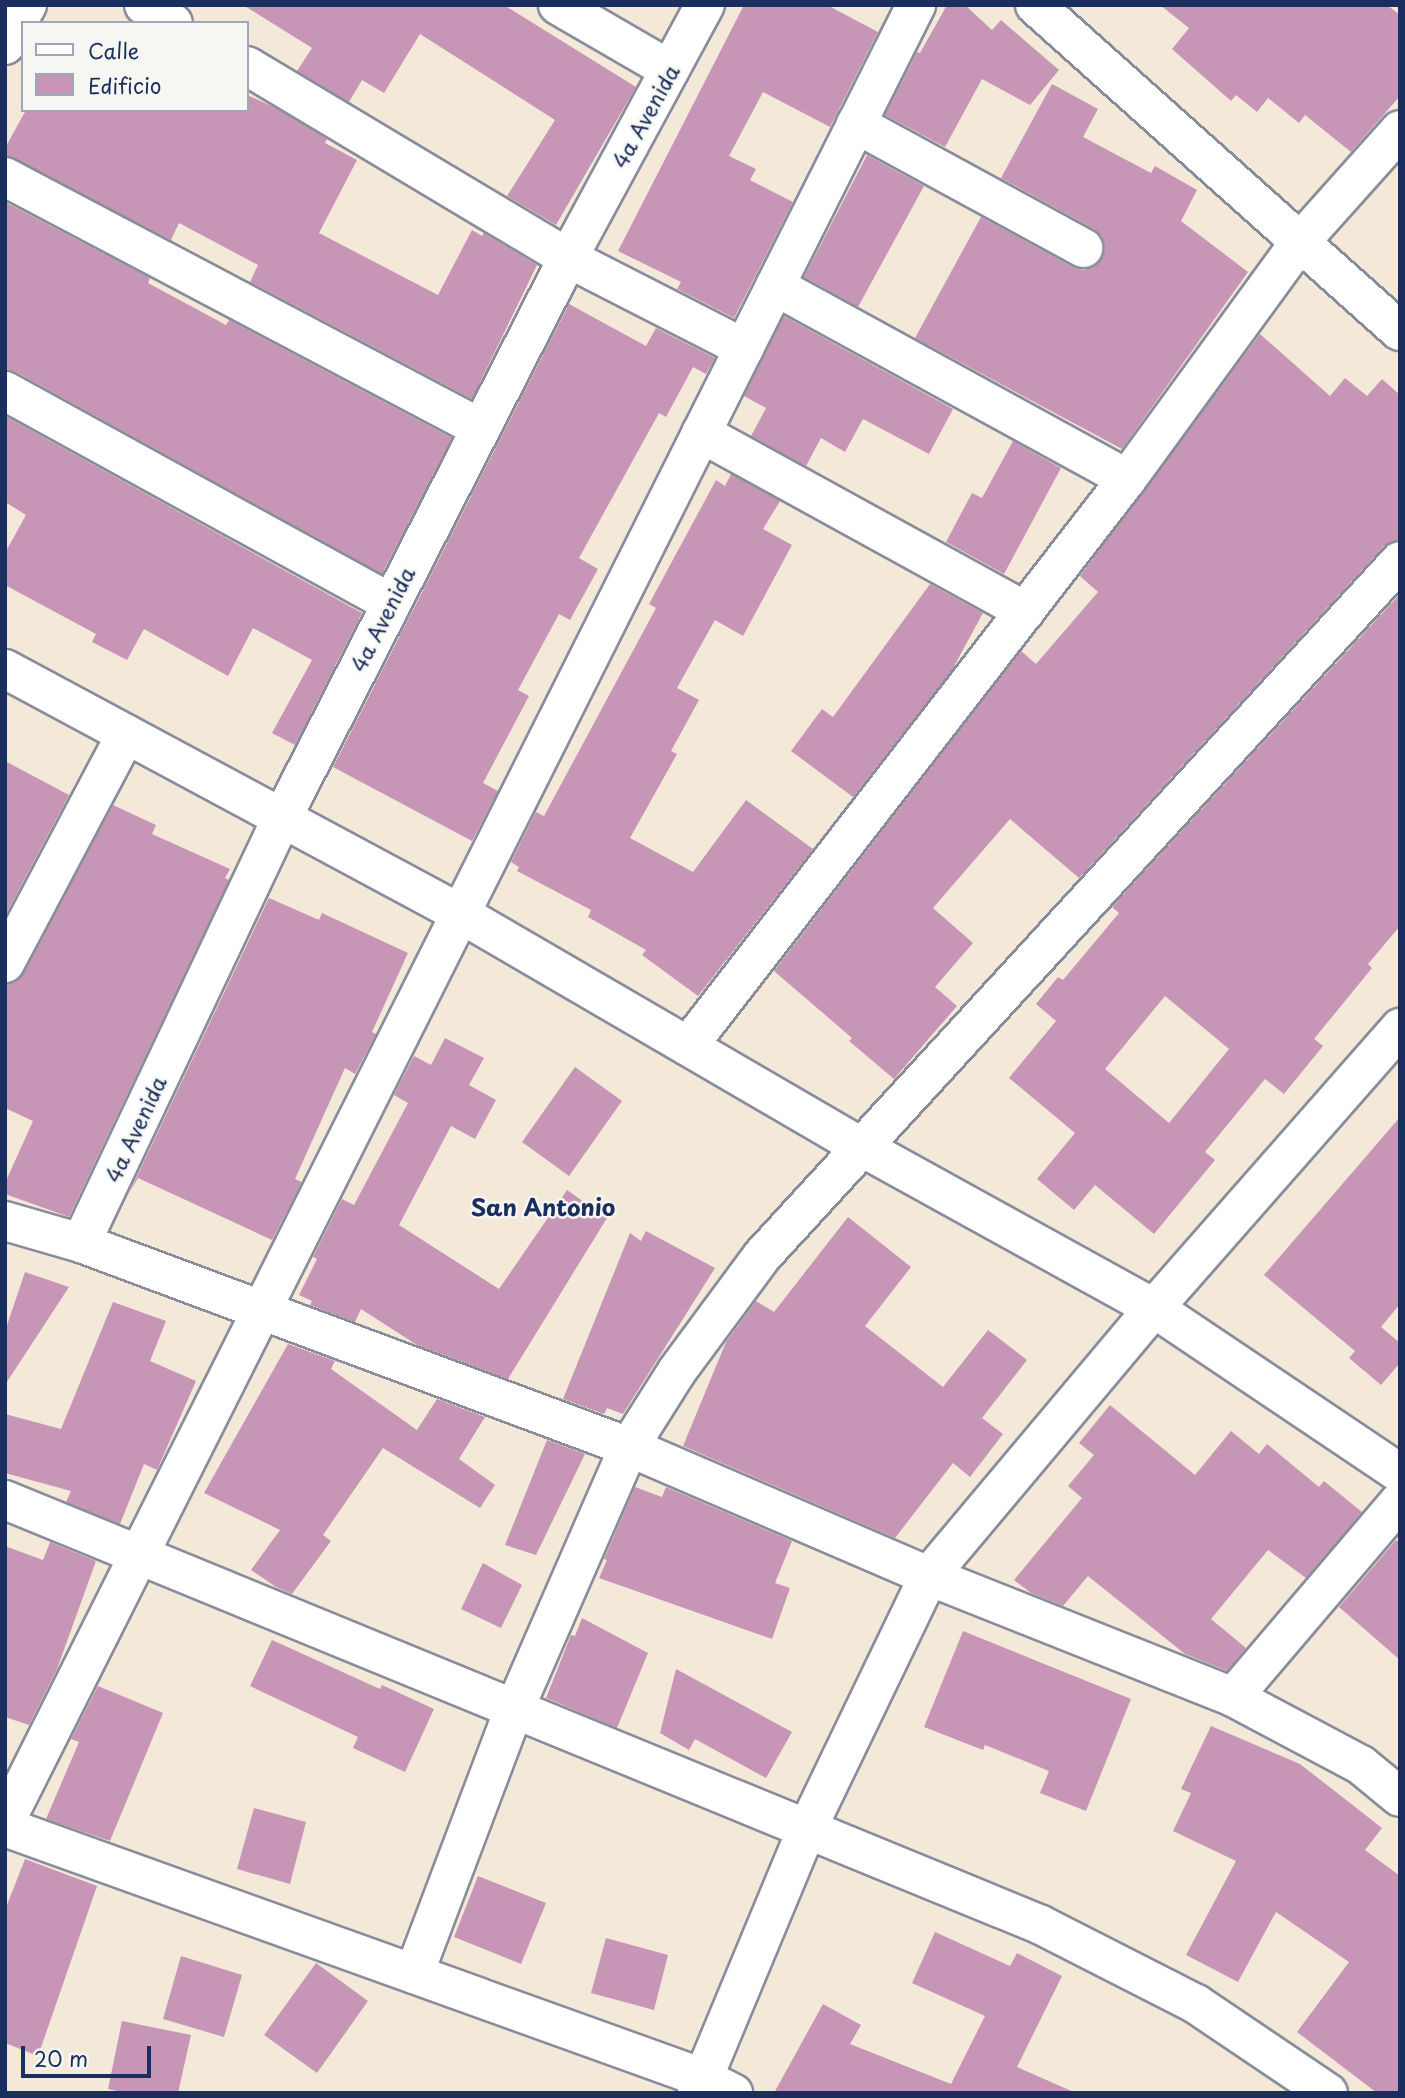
<!DOCTYPE html>
<html>
<head>
<meta charset="utf-8">
<style>
	body { margin:0 }
	#map { position:relative; width:1405px; height:2098px; overflow:hidden; background:#f4e9d8; font-family:"Playpen Sans",sans-serif }
	div>[style] { position:absolute }
	[style*='--x'] { left:calc(var(--x)*1px); top:calc(var(--y)*1px); width:calc(var(--w)*1px); rotate:calc(var(--a)*1deg) }
	.building>* { inset:0; background:#c796b7 }
	.roads { filter:drop-shadow(2px 0 #888c9b) drop-shadow(-2px 0 #888c9b) drop-shadow(0 2px #888c9b) drop-shadow(0 -2px #888c9b) }
	.minor>* { height:38px; margin:-19px; padding:0 19px; transform-origin:19px; border-radius:19px; background:#fff }
	span { translate:-50% -50%; white-space:nowrap; text-align:center; line-height:1.15; -webkit-text-stroke:5px #f6f6f2; paint-order:stroke }
	.street-label { font-size:21px; color:#1b2f5e }
	.neighbourhood-label { font-size:23px; color:#1b2f5e; font-weight:700 }
	.frame { position:absolute; inset:0; border:7px solid #1b2f5e; pointer-events:none }
	.legend { position:absolute; left:21px; top:21px; width:228px; height:91px; box-sizing:border-box; background:#f6f6f2; border:2px solid #9ea6b7; margin:0; padding:9px 12px; list-style:none; font-size:21px; color:#1b2f5e }
	.legend li { display:flex; align-items:center; gap:14px; height:35px }
	.legend b { width:35px; border:2px solid #9ea6b7 }
	.scale { position:absolute; left:21px; top:2046px; width:130px; height:32px; box-sizing:border-box; border:4px solid #1b2f5e; border-top:0; padding-left:9px; font-size:21px; line-height:24px; white-space:nowrap; color:#1b2f5e; -webkit-text-stroke:5px #f6f6f2; paint-order:stroke }
</style>
</head>
<body>
<div id="map">
	<div class="building">
		<i style="clip-path:polygon(243px 5px,504px 5px,636px 87px,556px 225px,507px 196px,555px 120px,420px 34px,384px 93px,362px 80px,349px 102px,297px 71px,312px 48px)"></i>
		<i style="clip-path:polygon(744px 5px,827px 5px,878px 32px,830px 127px,763px 92px,729px 156px,756px 169px,750px 180px,793px 202px,734px 318px,677px 289px,681px 282px,618px 251px)"></i>
		<i style="clip-path:polygon(947px 5px,965px 5px,992px 30px,1001px 20px,1059px 70px,1030px 105px,982px 79px,945px 147px,885px 115px,917px 52px,920px 53px)"></i>
		<i style="clip-path:polygon(1160px 5px,1387px 5px,1400px 15px,1400px 96px,1351px 152px,1305px 115px,1299px 123px,1268px 98px,1257px 112px,1236px 95px,1231px 101px,1172px 49px,1189px 28px)"></i>
		<i style="clip-path:polygon(1052px 84px,1098px 109px,1083px 137px,1151px 173px,1155px 166px,1197px 190px,1181px 221px,1248px 272px,1122px 449px,915px 338px,981px 217px,1073px 267px,1083px 270px,1094px 267px,1102px 258px,1105px 248px,1102px 237px,1094px 229px,1001px 178px)"></i>
		<i style="clip-path:polygon(247px 95px,274px 107px,327px 139px,325px 143px,357px 160px,319px 233px,438px 295px,472px 230px,482px 236px,484px 233px,537px 265px,472px 399px,250px 282px,258px 265px,179px 223px,171px 240px,5px 155px,5px 148px,26px 110px,247px 110px)"></i>
		<i style="clip-path:polygon(867px 155px,924px 186px,858px 307px,804px 277px)"></i>
		<i style="clip-path:polygon(7px 203px,150px 278px,148px 283px,226px 325px,229px 320px,452px 438px,382px 574px,16px 372px,5px 369px)"></i>
		<i style="clip-path:polygon(569px 304px,646px 346px,656px 328px,715px 358px,706px 374px,693px 367px,666px 417px,659px 413px,579px 558px,598px 569px,570px 620px,559px 614px,518px 690px,529px 696px,483px 783px,498px 791px,472px 841px,333px 767px)"></i>
		<i style="clip-path:polygon(784px 316px,953px 409px,929px 454px,863px 419px,845px 452px,821px 438px,806px 466px,751px 436px,766px 408px,744px 396px)"></i>
		<i style="clip-path:polygon(1260px 334px,1330px 396px,1345px 378px,1367px 396px,1382px 379px,1400px 395px,1400px 540px,1384px 546px,1079px 878px,1010px 819px,933px 908px,973px 943px,935px 987px,957px 1006px,894px 1079px,849px 1041px,852px 1038px,774px 971px,1021px 651px,1036px 664px,1098px 592px,1080px 576px)"></i>
		<i style="clip-path:polygon(5px 416px,362px 613px,295px 745px,272px 733px,312px 660px,253px 628px,228px 676px,144px 629px,127px 660px,92px 642px,96px 634px,5px 585px,5px 553px,26px 515px,5px 502px)"></i>
		<i style="clip-path:polygon(1013px 441px,1061px 468px,1004px 574px,946px 542px,972px 493px,982px 498px)"></i>
		<i style="clip-path:polygon(731px 474px,780px 501px,763px 529px,792px 545px,743px 636px,715px 620px,677px 688px,699px 700px,671px 751px,677px 754px,630px 838px,693px 872px,746px 800px,813px 849px,698px 996px,642px 955px,646px 950px,588px 917px,591px 910px,517px 871px,519px 867px,511px 862px,536px 812px,544px 816px,656px 608px,649px 604px,716px 480px,725px 486px)"></i>
		<i style="clip-path:polygon(930px 584px,983px 613px,952px 670px,853px 797px,791px 751px,822px 709px,833px 717px)"></i>
		<i style="clip-path:polygon(evenodd,1400px 594px,1400px 926px,1368px 964px,1372px 968px,1314px 1039px,1323px 1046px,1284px 1094px,1265px 1079px,1205px 1152px,1215px 1160px,1154px 1234px,1095px 1185px,1074px 1210px,1037px 1179px,1075px 1133px,1009px 1078px,1056px 1021px,1036px 1004px,1058px 977px,1063px 980px,1119px 913px,1112px 907px,1400px 594px,1165px 996px,1229px 1049px,1169px 1123px,1105px 1069px,1165px 996px)"></i>
		<i style="clip-path:polygon(5px 761px,69px 795px,5px 916px)"></i>
		<i style="clip-path:polygon(113px 805px,156px 825px,152px 834px,230px 869px,225px 878px,229px 880px,69px 1217px,5px 1194px,5px 1183px,33px 1121px,5px 1108px,5px 985px,16px 982px,24px 973px)"></i>
		<i style="clip-path:polygon(269px 898px,319px 920px,322px 913px,408px 953px,372px 1032px,376px 1034px,355px 1074px,345px 1068px,295px 1179px,302px 1182px,272px 1240px,138px 1178px,129px 1193px)"></i>
		<i style="clip-path:polygon(445px 1038px,484px 1058px,469px 1085px,496px 1100px,475px 1139px,451px 1126px,399px 1225px,499px 1289px,567px 1190px,607px 1218px,508px 1379px,417px 1345px,361px 1309px,355px 1322px,310px 1305px,312px 1301px,299px 1295px,317px 1259px,313px 1257px,342px 1199px,354px 1205px,408px 1103px,394px 1095px,414px 1056px,431px 1065px)"></i>
		<i style="clip-path:polygon(575px 1067px,622px 1101px,569px 1176px,522px 1142px)"></i>
		<i style="clip-path:polygon(1400px 1117px,1400px 1304px,1381px 1327px,1400px 1343px,1400px 1363px,1381px 1385px,1349px 1358px,1355px 1351px,1264px 1275px)"></i>
		<i style="clip-path:polygon(848px 1217px,911px 1267px,865px 1326px,943px 1387px,988px 1330px,1027px 1360px,982px 1418px,1003px 1434px,970px 1477px,953px 1463px,895px 1538px,683px 1446px,726px 1342px,756px 1301px,774px 1312px)"></i>
		<i style="clip-path:polygon(646px 1231px,715px 1268px,623px 1414px,607px 1408px,604px 1414px,563px 1399px,630px 1233px,641px 1241px)"></i>
		<i style="clip-path:polygon(25px 1272px,69px 1287px,5px 1385px,5px 1331px)"></i>
		<i style="clip-path:polygon(113px 1302px,166px 1321px,150px 1361px,196px 1381px,157px 1470px,144px 1464px,120px 1524px,66px 1502px,71px 1491px,5px 1473px,5px 1414px,61px 1429px)"></i>
		<i style="clip-path:polygon(288px 1344px,335px 1361px,331px 1369px,417px 1430px,437px 1399px,485px 1417px,459px 1459px,495px 1485px,480px 1508px,383px 1448px,323px 1535px,331px 1541px,292px 1594px,276px 1587px,251px 1570px,280px 1530px,204px 1493px)"></i>
		<i style="clip-path:polygon(1110px 1405px,1195px 1475px,1231px 1431px,1259px 1454px,1267px 1444px,1319px 1487px,1324px 1481px,1362px 1512px,1306px 1578px,1268px 1550px,1211px 1619px,1246px 1648px,1227px 1671px,1185px 1654px,1088px 1576px,1063px 1606px,1031px 1593px,1014px 1580px,1082px 1498px,1068px 1486px,1094px 1455px,1079px 1443px)"></i>
		<i style="clip-path:polygon(547px 1440px,585px 1454px,536px 1555px,505px 1545px)"></i>
		<i style="clip-path:polygon(635px 1487px,662px 1497px,666px 1487px,792px 1541px,775px 1583px,790px 1588px,772px 1639px,599px 1578px,607px 1560px,604px 1559px)"></i>
		<i style="clip-path:polygon(1396px 1540px,1400px 1543px,1400px 1660px,1339px 1607px)"></i>
		<i style="clip-path:polygon(50px 1542px,96px 1561px,57px 1669px,29px 1725px,5px 1717px,5px 1546px,43px 1560px)"></i>
		<i style="clip-path:polygon(483px 1563px,522px 1585px,501px 1628px,461px 1609px)"></i>
		<i style="clip-path:polygon(582px 1618px,648px 1653px,617px 1728px,546px 1698px,571px 1635px,575px 1636px)"></i>
		<i style="clip-path:polygon(963px 1631px,1131px 1699px,1086px 1811px,1040px 1793px,1049px 1771px,985px 1745px,983px 1750px,924px 1727px)"></i>
		<i style="clip-path:polygon(272px 1640px,380px 1689px,382px 1685px,434px 1709px,405px 1772px,353px 1748px,358px 1737px,250px 1686px)"></i>
		<i style="clip-path:polygon(676px 1669px,792px 1732px,766px 1778px,695px 1739px,689px 1750px,660px 1733px)"></i>
		<i style="clip-path:polygon(98px 1686px,163px 1713px,110px 1841px,46px 1819px,79px 1742px,71px 1739px)"></i>
		<i style="clip-path:polygon(1211px 1726px,1300px 1764px,1382px 1828px,1365px 1850px,1400px 1876px,1400px 2093px,1377px 2093px,1297px 2032px,1349px 1962px,1276px 1912px,1238px 1982px,1186px 1955px,1236px 1861px,1173px 1831px,1191px 1793px,1181px 1789px)"></i>
		<i style="clip-path:polygon(254px 1808px,306px 1822px,290px 1884px,237px 1869px)"></i>
		<i style="clip-path:polygon(25px 1859px,97px 1886px,38px 2056px,5px 2043px,5px 1910px)"></i>
		<i style="clip-path:polygon(478px 1876px,546px 1903px,521px 1964px,454px 1937px)"></i>
		<i style="clip-path:polygon(935px 1932px,1010px 1966px,1017px 1953px,1062px 1976px,1017px 2067px,1076px 2093px,774px 2093px,823px 2004px,861px 2025px,850px 2044px,951px 2084px,985px 2016px,912px 1983px)"></i>
		<i style="clip-path:polygon(606px 1938px,668px 1955px,654px 2010px,591px 1993px)"></i>
		<i style="clip-path:polygon(181px 1956px,242px 1975px,224px 2037px,163px 2019px)"></i>
		<i style="clip-path:polygon(316px 1963px,368px 2001px,317px 2073px,264px 2035px)"></i>
		<i style="clip-path:polygon(122px 2021px,191px 2035px,178px 2093px,126px 2093px,108px 2089px)"></i>
	</div>
	<div class="roads">
		<div class="minor">
			<i style="--x:144;--y:5;--w:34;--a:32"></i>
			<i style="--x:558;--y:5;--w:129;--a:30.1"></i>
			<i style="--x:1035;--y:5;--w:489;--a:41.8"></i>
			<i style="--x:5;--y:45;--w:46;--a:-61.2"></i>
			<i style="--x:247;--y:66;--w:374;--a:30.9"></i>
			<i style="--x:568;--y:258;--w:198;--a:27.1"></i>
			<i style="--x:856;--y:124;--w:259;--a:28.6"></i>
			<i style="--x:5;--y:177;--w:537;--a:27.85"></i>
			<i style="--x:775;--y:286;--w:401;--a:28.7"></i>
			<i style="--x:5;--y:391;--w:440;--a:28.8"></i>
			<i style="--x:701;--y:433;--w:370;--a:28.8"></i>
			<i style="--x:5;--y:669;--w:515;--a:28.26"></i>
			<i style="--x:459;--y:913;--w:464;--a:30.2"></i>
			<i style="--x:860;--y:1146;--w:336;--a:28.9"></i>
			<i style="--x:1154;--y:1308;--w:296;--a:33.9"></i>
			<i style="--x:5;--y:963;--w:259;--a:-62.1"></i>
			<i style="--x:688;--y:1046;--w:717;--a:-52.25"></i>
			<i style="--x:1127;--y:479;--w:293;--a:-53.9"></i>
			<i style="--x:1300;--y:242;--w:150;--a:-48.2"></i>
			<i style="--x:5;--y:1221;--w:79;--a:16.1"></i>
			<i style="--x:81;--y:1243;--w:585;--a:20.42"></i>
			<i style="--x:629;--y:1447;--w:327;--a:23.3"></i>
			<i style="--x:929;--y:1576;--w:327;--a:21.7"></i>
			<i style="--x:1233;--y:1697;--w:145;--a:28"></i>
			<i style="--x:1361;--y:1765;--w:50;--a:39.4"></i>
			<i style="--x:81;--y:1243;--w:470;--a:-64.7"></i>
			<i style="--x:282;--y:818;--w:629;--a:-62.95"></i>
			<i style="--x:568;--y:258;--w:288;--a:-61.6"></i>
			<i style="--x:5;--y:1500;--w:1120;--a:22.3"></i>
			<i style="--x:1041;--y:1925;--w:174;--a:27"></i>
			<i style="--x:1196;--y:2004;--w:159;--a:34"></i>
			<i style="--x:1233;--y:1697;--w:257;--a:-49.6"></i>
			<i style="--x:5;--y:1822;--w:2033;--a:-63.37"></i>
			<i style="--x:5;--y:1827;--w:742;--a:19.78"></i>
			<i style="--x:703;--y:2078;--w:34;--a:27"></i>
			<i style="--x:414;--y:1974;--w:282;--a:-69.3"></i>
			<i style="--x:514;--y:1710;--w:287;--a:-66.4"></i>
			<i style="--x:629;--y:1447;--w:90;--a:-57.7"></i>
			<i style="--x:677;--y:1371;--w:143;--a:-53.5"></i>
			<i style="--x:762;--y:1256;--w:943;--a:-47.45"></i>
			<i style="--x:697;--y:2093;--w:286;--a:-67.4"></i>
			<i style="--x:807;--y:1829;--w:281;--a:-64.3"></i>
			<i style="--x:929;--y:1576;--w:350;--a:-50"></i>
			<i style="--x:1154;--y:1308;--w:373;--a:-48.7"></i>
		</div>
	</div>
	<div class="street-label">
		<span style="left:645px;top:116px;rotate:-61deg">4a Avenida</span>
		<span style="left:382px;top:619px;rotate:-63deg">4a Avenida</span>
		<span style="left:135px;top:1129px;rotate:-65deg">4a Avenida</span>
	</div>
	<div class="neighbourhood-label">
		<span style="left:543px;top:1207px">San Antonio</span>
	</div>
	<div class="frame"></div>
	<ul class="legend">
	<li><b style="height:9px;background:#fff"></b>Calle</li>
	<li><b style="height:19px;background:#c796b7"></b>Edificio</li>
	</ul>
	<div class="scale">20 m</div>
</div>
</body>
</html>
